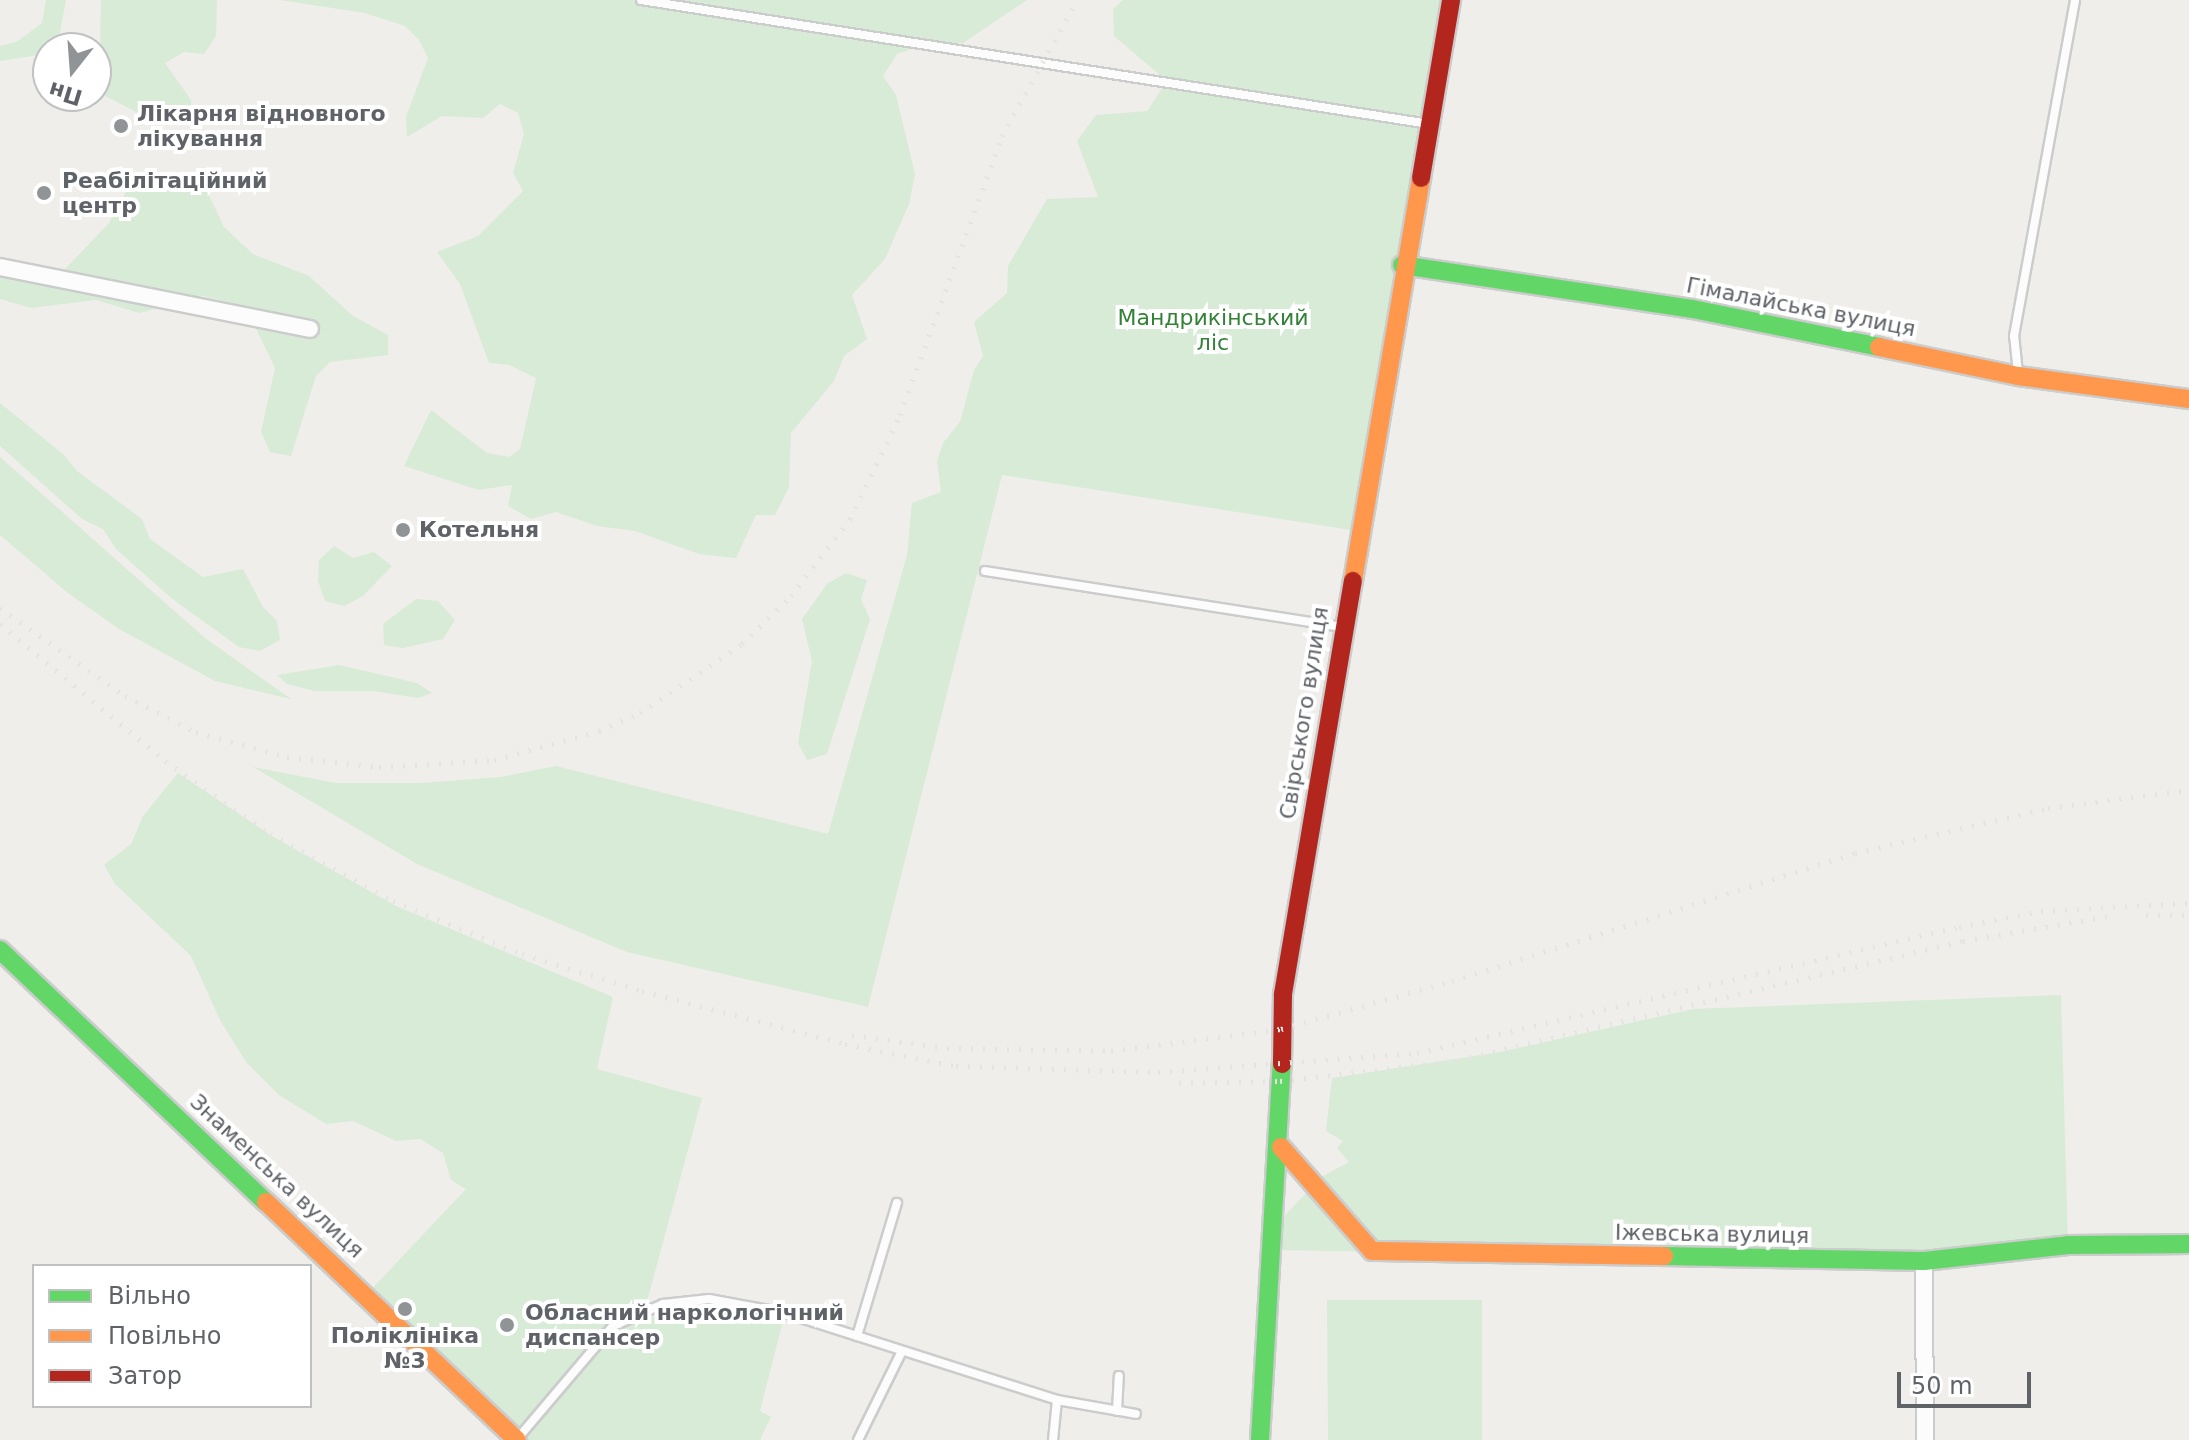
<!DOCTYPE html>
<html>
<head>
<meta charset="utf-8">
<style>
	body { margin:0 }
	#map { position:relative; width:2189px; height:1440px; overflow:hidden; background:#efeeea; font-family:"DejaVu Sans",sans-serif }
	div>[style] { position:absolute }
	[style*='--x'] { left:calc(var(--x)*1px); top:calc(var(--y)*1px); width:calc(var(--w)*1px); rotate:calc(var(--a)*1deg) }
	.green>* { inset:0; background:#d8ebd6 }
	.roads { filter:drop-shadow(2px 0 #cbcccc) drop-shadow(-2px 0 #cbcccc) drop-shadow(0 2px #cbcccc) drop-shadow(0 -2px #cbcccc) }
	.lane>* { height:8px; margin:-4px; padding:0 4px; transform-origin:4px; border-radius:4px; background:#fdfcfc }
	.street>* { height:16px; margin:-8px; padding:0 8px; transform-origin:8px; border-radius:8px; background:#fdfcfc }
	.fast>* { height:18px; margin:-9px; padding:0 9px; transform-origin:9px; border-radius:9px; background:#63d668 }
	.slow>* { height:18px; margin:-9px; padding:0 9px; transform-origin:9px; border-radius:9px; background:#ff974d }
	.jam>* { height:18px; margin:-9px; padding:0 9px; transform-origin:9px; border-radius:9px; background:#b3261e }
	.rail>* { height:5px; margin-top:-2.5px; transform-origin:0; background:repeating-linear-gradient(90deg,#e4e4e4 0 2px,transparent 0 12px) }
	.dots>* { width:22px; height:22px; translate:-50% -50%; box-sizing:border-box; border:4px solid #fff; border-radius:50% }
	span { translate:-50% -50%; white-space:nowrap; text-align:center; line-height:1.15; -webkit-text-stroke:8px #fff; paint-order:stroke }
	.poi-label { font-size:22px; color:#5f6368; font-weight:700 }
	.left { translate:0 -50%; text-align:left }
	.street-label { font-size:22px; color:#5f6368 }
	.park-label { font-size:22px; color:#348238 }
	.legend { position:absolute; left:32px; top:1264px; width:280px; height:144px; box-sizing:border-box; background:#fff; border:2px solid #bfc1c3; margin:0; padding:10px 14px; list-style:none; font-size:24px; color:#5f6368 }
	.legend li { display:flex; align-items:center; gap:16px; height:40px }
	.legend b { width:40px; border:2px solid #bfc1c3 }
	.north { position:absolute; left:32px; top:32px; width:80px; height:80px; box-sizing:border-box; background:#fff; border:2px solid #bfc1c3; border-radius:50%; rotate:197deg; font-size:22px; font-weight:700; line-height:32px; text-align:center; color:#5f6368 }
	.north::after { content:''; display:block; margin:auto; width:28px; height:36px; background:#919496; clip-path:polygon(50% 0,100% 100%,50% 72%,0 100%) }
	.scale { position:absolute; left:1897px; top:1372px; width:134px; height:36px; box-sizing:border-box; border:4px solid #5f6368; border-top:0; padding-left:10px; font-size:24px; line-height:28px; white-space:nowrap; color:#5f6368; -webkit-text-stroke:6px #fff; paint-order:stroke }
</style>
</head>
<body>
<div id="map">
	<div class="green">
		<i style="clip-path:polygon(46px 0,66px 0,58px 44px,46px 54px,0 61px,0 46px,18px 41px,42px 23px)"></i>
		<i style="clip-path:polygon(101px 0,217px 0,216px 36px,204px 54px,184px 52px,165px 63px,191px 100px,193px 122px,152px 120px,99px 93px)"></i>
		<i style="clip-path:polygon(280px 0,1027px 0,963px 43px,929px 43px,897px 54px,883px 76px,896px 95px,915px 174px,909px 204px,885px 259px,852px 295px,867px 339px,844px 356px,834px 381px,791px 433px,789px 487px,775px 515px,756px 515px,736px 558px,699px 554px,635px 531px,597px 526px,556px 512px,531px 519px,508px 506px,512px 485px,479px 490px,404px 466px,431px 410px,487px 453px,509px 457px,520px 449px,536px 378px,509px 365px,489px 363px,460px 284px,437px 252px,478px 236px,523px 191px,513px 173px,524px 134px,518px 113px,500px 104px,483px 118px,442px 116px,407px 137px,406px 117px,428px 58px,419px 40px,405px 26px,365px 13px)"></i>
		<i style="clip-path:polygon(1123px 0,1451px 0,1357px 531px,1002px 475px,868px 1007px,627px 952px,417px 864px,253px 767px,336px 783px,421px 783px,501px 777px,556px 766px,828px 834px,907px 555px,912px 503px,941px 492px,937px 461px,943px 443px,960px 422px,974px 370px,983px 356px,974px 322px,1007px 293px,1008px 266px,1047px 199px,1098px 197px,1077px 141px,1096px 115px,1147px 111px,1167px 81px,1114px 36px,1113px 9px)"></i>
		<i style="clip-path:polygon(149px 179px,207px 191px,224px 227px,253px 254px,309px 276px,353px 316px,388px 335px,388px 355px,330px 362px,316px 376px,291px 456px,270px 452px,261px 432px,275px 368px,245px 306px,203px 296px,139px 313px,96px 300px,31px 308px,0 299px,0 273px,50px 285px,109px 223px,130px 185px)"></i>
		<i style="clip-path:polygon(0 403px,64px 455px,77px 471px,142px 519px,150px 539px,203px 577px,243px 569px,263px 607px,277px 621px,280px 640px,260px 651px,239px 647px,171px 598px,116px 549px,103px 529px,82px 519px,0 446px)"></i>
		<i style="clip-path:polygon(0 457px,205px 638px,291px 699px,215px 681px,119px 629px,68px 593px,0 535px)"></i>
		<i style="clip-path:polygon(334px 546px,353px 558px,374px 552px,392px 566px,363px 596px,344px 606px,325px 601px,318px 581px,319px 560px)"></i>
		<i style="clip-path:polygon(846px 573px,867px 580px,861px 599px,870px 619px,827px 754px,807px 760px,798px 743px,812px 661px,802px 619px,827px 584px)"></i>
		<i style="clip-path:polygon(416px 599px,438px 601px,455px 620px,443px 639px,403px 648px,384px 645px,383px 624px)"></i>
		<i style="clip-path:polygon(339px 665px,417px 683px,432px 693px,418px 698px,373px 691px,315px 691px,287px 684px,277px 675px)"></i>
		<i style="clip-path:polygon(178px 773px,272px 836px,396px 906px,613px 997px,597px 1069px,702px 1098px,645px 1309px,709px 1299px,785px 1313px,760px 1411px,771px 1417px,760px 1440px,517px 1440px,368px 1293px,466px 1189px,451px 1180px,443px 1153px,420px 1139px,396px 1141px,353px 1121px,326px 1124px,279px 1095px,246px 1062px,220px 1020px,191px 956px,115px 884px,104px 865px,131px 844px,143px 816px)"></i>
		<i style="clip-path:polygon(2061px 995px,2068px 1245px,1924px 1261px,1273px 1250px,1281px 1219px,1323px 1176px,1349px 1162px,1337px 1148px,1343px 1141px,1326px 1131px,1332px 1078px,1500px 1052px,1693px 1009px)"></i>
		<i style="clip-path:polygon(1327px 1300px,1482px 1300px,1482px 1440px,1328px 1440px)"></i>
	</div>
	<div class="roads">
		<div class="lane">
			<i style="--x:641;--y:0;--w:798;--a:8.94"></i>
			<i style="--x:2018;--y:373;--w:37;--a:-96"></i>
			<i style="--x:2014;--y:336;--w:341;--a:-79.7"></i>
			<i style="--x:985;--y:571;--w:361;--a:8.9"></i>
			<i style="--x:857;--y:1336;--w:139;--a:-73.3"></i>
			<i style="--x:1057;--y:1400;--w:80;--a:10"></i>
			<i style="--x:1117;--y:1411;--w:35;--a:-87"></i>
			<i style="--x:518;--y:1438;--w:147;--a:-49.7"></i>
			<i style="--x:613;--y:1326;--w:55;--a:-23.7"></i>
			<i style="--x:663;--y:1304;--w:46;--a:-6.2"></i>
			<i style="--x:709;--y:1299;--w:77;--a:10.4"></i>
			<i style="--x:785;--y:1313;--w:286;--a:17.7"></i>
			<i style="--x:1057;--y:1400;--w:40;--a:95.7"></i>
			<i style="--x:858;--y:1440;--w:99;--a:-63.7"></i>
		</div>
		<div class="street">
			<i style="--x:0;--y:267;--w:316;--a:11.3"></i>
			<i style="--x:1924;--y:1261;--w:179;--a:89.7"></i>
		</div>
		<div class="fast">
			<i style="--x:1402;--y:265;--w:294;--a:8.6"></i>
			<i style="--x:1693;--y:309;--w:190;--a:11.5"></i>
			<i style="--x:0;--y:950;--w:366;--a:43.5"></i>
			<i style="--x:1664;--y:1256;--w:260;--a:1.1"></i>
			<i style="--x:1924;--y:1261;--w:145;--a:-6.3"></i>
			<i style="--x:2068;--y:1245;--w:121;--a:-0.5"></i>
			<i style="--x:1260;--y:1440;--w:377;--a:-86.7"></i>
		</div>
		<div class="slow">
			<i style="--x:1879;--y:347;--w:142;--a:11.8"></i>
			<i style="--x:2018;--y:376;--w:173;--a:7.7"></i>
			<i style="--x:1353;--y:581;--w:409;--a:-80.4"></i>
			<i style="--x:1281;--y:1147;--w:138;--a:48.8"></i>
			<i style="--x:1372;--y:1251;--w:292;--a:1"></i>
			<i style="--x:266;--y:1202;--w:346;--a:43.5"></i>
		</div>
		<div class="jam">
			<i style="--x:1421;--y:178;--w:181;--a:-80.4"></i>
			<i style="--x:1282;--y:1064;--w:70;--a:-89.2"></i>
			<i style="--x:1283;--y:994;--w:419;--a:-80.4"></i>
		</div>
	</div>
	<div class="rail">
		<i style="--x:0;--y:608;--w:153;--a:35.1"></i>
		<i style="--x:125;--y:696;--w:80;--a:26.9"></i>
		<i style="--x:196;--y:732;--w:94;--a:15.4"></i>
		<i style="--x:287;--y:757;--w:93;--a:6.2"></i>
		<i style="--x:379;--y:767;--w:115;--a:-3.5"></i>
		<i style="--x:494;--y:760;--w:109;--a:-15.4"></i>
		<i style="--x:599;--y:731;--w:45;--a:-23.7"></i>
		<i style="--x:640;--y:713;--w:123;--a:-34.1"></i>
		<i style="--x:742;--y:644;--w:69;--a:-44.4"></i>
		<i style="--x:791;--y:596;--w:97;--a:-52.5"></i>
		<i style="--x:850;--y:519;--w:115;--a:-64.3"></i>
		<i style="--x:900;--y:415;--w:297;--a:-69.9"></i>
		<i style="--x:1002;--y:136;--w:155;--a:-61.1"></i>
		<i style="--x:0;--y:624;--w:214;--a:39.7"></i>
		<i style="--x:165;--y:761;--w:128;--a:34.8"></i>
		<i style="--x:270;--y:834;--w:140;--a:28.6"></i>
		<i style="--x:393;--y:901;--w:139;--a:22.3"></i>
		<i style="--x:522;--y:954;--w:126;--a:17.1"></i>
		<i style="--x:642;--y:991;--w:210;--a:14.6"></i>
		<i style="--x:845;--y:1044;--w:113;--a:11.2"></i>
		<i style="--x:956;--y:1066;--w:202;--a:1.7"></i>
		<i style="--x:1158;--y:1072;--w:260;--a:-4.2"></i>
		<i style="--x:1417;--y:1053;--w:556;--a:-13.09"></i>
		<i style="--x:1959;--y:927;--w:84;--a:-11"></i>
		<i style="--x:2041;--y:911;--w:148;--a:-3.1"></i>
		<i style="--x:2146;--y:915;--w:43;--a:0"></i>
		<i style="--x:852;--y:1035;--w:96;--a:7.8"></i>
		<i style="--x:947;--y:1048;--w:164;--a:1"></i>
		<i style="--x:1111;--y:1051;--w:171;--a:-7.4"></i>
		<i style="--x:1281;--y:1029;--w:178;--a:-15.7"></i>
		<i style="--x:1452;--y:981;--w:423;--a:-17.6"></i>
		<i style="--x:1855;--y:853;--w:198;--a:-13.1"></i>
		<i style="--x:2048;--y:808;--w:142;--a:-7.3"></i>
		<i style="--x:1179;--y:1083;--w:101;--a:-1.1"></i>
		<i style="--x:1280;--y:1081;--w:179;--a:-6.7"></i>
		<i style="--x:1458;--y:1060;--w:519;--a:-13.26"></i>
		<i style="--x:1963;--y:941;--w:149;--a:-9.7"></i>
	</div>
	<div class="dots">
		<i style="left:121px;top:126px;background:#919496"></i>
		<i style="left:44px;top:193px;background:#919496"></i>
		<i style="left:403px;top:530px;background:#919496"></i>
		<i style="left:405px;top:1309px;background:#919496"></i>
		<i style="left:507px;top:1325px;background:#919496"></i>
	</div>
	<div class="poi-label">
		<span class="left" style="left:137px;top:126px">Лікарня відновного<br>лікування</span>
		<span class="left" style="left:62px;top:193px">Реабілітаційний<br>центр</span>
		<span class="left" style="left:419px;top:530px">Котельня</span>
		<span class="left" style="left:525px;top:1325px">Обласний наркологічний<br>диспансер</span>
		<span style="left:405px;top:1348px">Поліклініка<br>№3</span>
	</div>
	<div class="street-label">
		<span style="left:1801px;top:307px;rotate:11deg">Гімалайська вулиця</span>
		<span style="left:1304px;top:713px;rotate:-81deg">Свірського вулиця</span>
		<span style="left:277px;top:1176px;rotate:43deg">Знаменська вулиця</span>
		<span style="left:1712px;top:1234px;rotate:1deg">Іжевська вулиця</span>
	</div>
	<div class="park-label">
		<span style="left:1213px;top:330px">Мандрикінський<br>ліс</span>
	</div>
	<ul class="legend">
	<li><b style="height:10px;background:#63d668"></b>Вільно</li>
	<li><b style="height:10px;background:#ff974d"></b>Повільно</li>
	<li><b style="height:10px;background:#b3261e"></b>Затор</li>
	</ul>
	<div class="north">Пн</div>
	<div class="scale">50 m</div>
</div>
</body>
</html>
